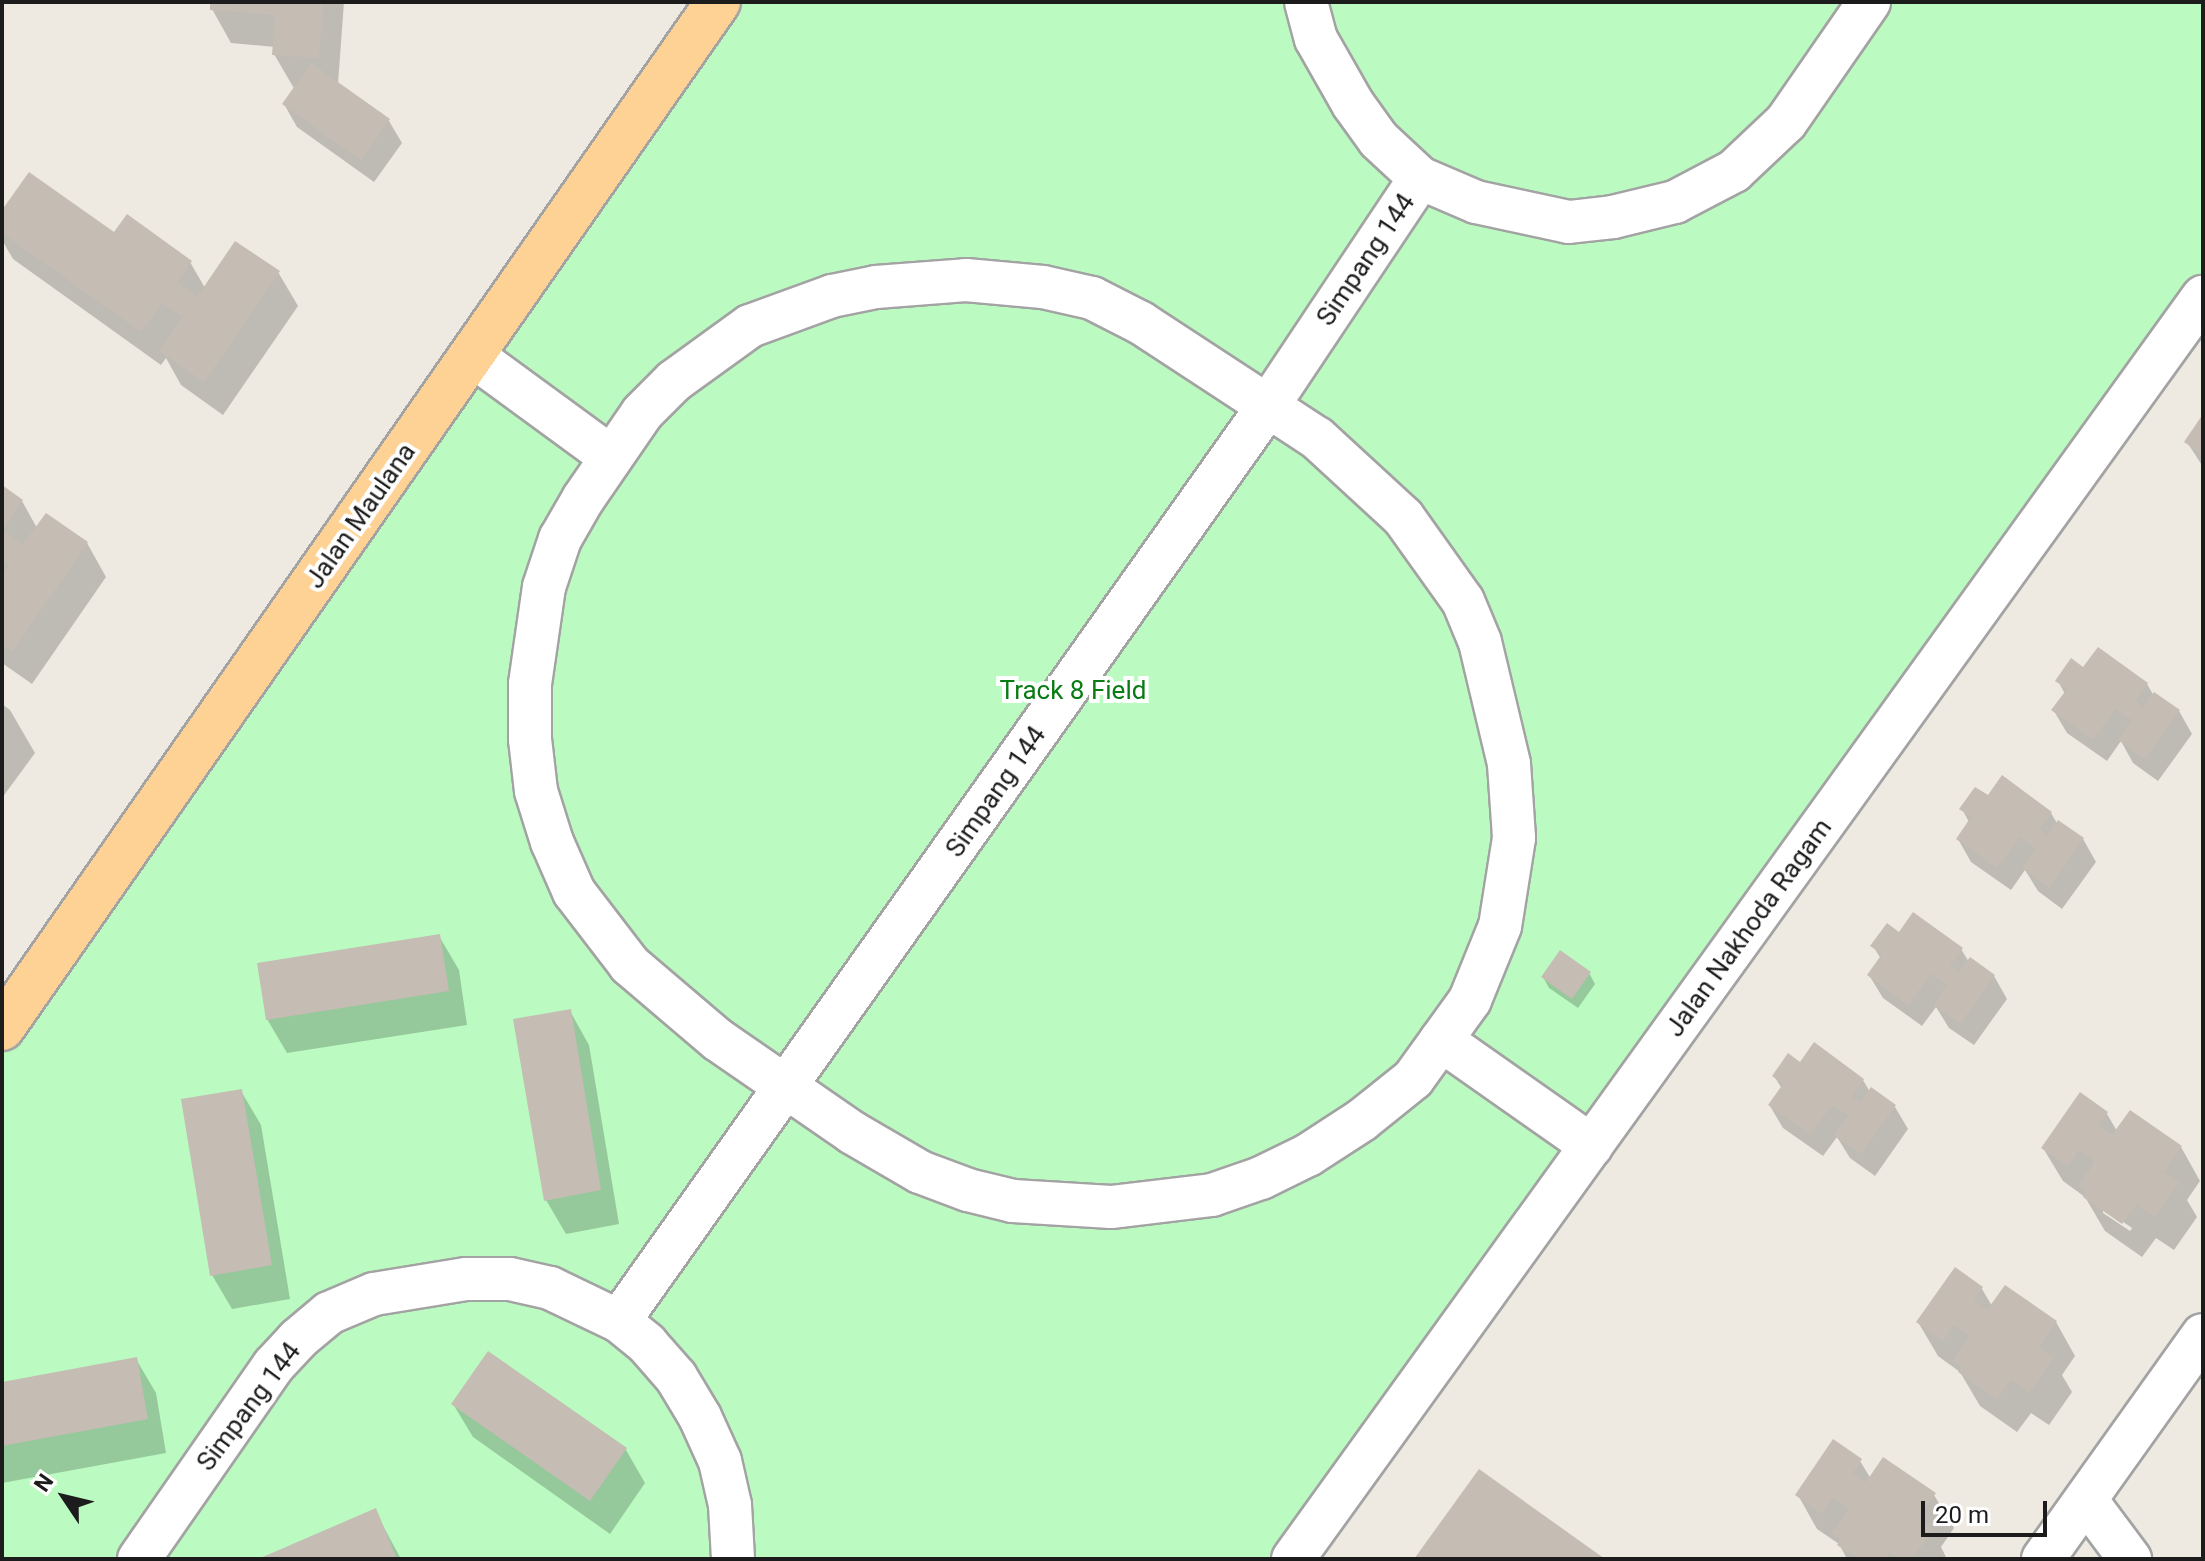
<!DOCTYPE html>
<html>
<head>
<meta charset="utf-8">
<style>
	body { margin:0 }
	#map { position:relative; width:2205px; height:1561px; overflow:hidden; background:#eeeae1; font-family:Roboto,sans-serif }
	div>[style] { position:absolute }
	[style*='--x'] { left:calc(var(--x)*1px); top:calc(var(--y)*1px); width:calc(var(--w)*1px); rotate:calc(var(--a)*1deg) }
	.park>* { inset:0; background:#bbfbc1 }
	.shadow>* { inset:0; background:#0003 }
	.building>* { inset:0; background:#c5bcb4 }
	.roads { filter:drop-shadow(2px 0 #a3a3a3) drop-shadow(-2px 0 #a3a3a3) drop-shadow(0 2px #a3a3a3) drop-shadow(0 -2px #a3a3a3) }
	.minor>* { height:42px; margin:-21px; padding:0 21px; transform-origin:21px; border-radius:21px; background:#fff }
	.major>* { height:44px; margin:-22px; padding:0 22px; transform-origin:22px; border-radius:22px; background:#fed295 }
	span { translate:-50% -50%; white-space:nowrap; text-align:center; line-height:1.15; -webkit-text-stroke:8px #fff; paint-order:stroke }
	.street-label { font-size:26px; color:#1c1c1c }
	.park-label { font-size:26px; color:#087c12 }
	.frame { position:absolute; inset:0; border:4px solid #1c1c1c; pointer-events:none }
	.north { position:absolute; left:24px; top:1457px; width:80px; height:80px; -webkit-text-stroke:6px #fff; paint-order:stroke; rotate:305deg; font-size:22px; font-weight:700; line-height:32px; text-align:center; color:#1c1c1c }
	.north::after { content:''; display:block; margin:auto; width:28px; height:36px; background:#1c1c1c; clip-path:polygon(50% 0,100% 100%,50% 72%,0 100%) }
	.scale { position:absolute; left:1921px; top:1501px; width:126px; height:36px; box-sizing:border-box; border:4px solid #1c1c1c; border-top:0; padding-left:10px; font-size:24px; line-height:28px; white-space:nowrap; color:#1c1c1c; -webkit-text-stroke:6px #fff; paint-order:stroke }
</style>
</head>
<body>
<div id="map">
	<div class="park">
		<i style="clip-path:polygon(718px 2px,2203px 2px,2203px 297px,1291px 1559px,2px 1559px,2px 1028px)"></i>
	</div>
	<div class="shadow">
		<i style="clip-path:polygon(212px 2px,344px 2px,338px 84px,389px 121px,402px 143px,374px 182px,297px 127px,284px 104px,295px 90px,274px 54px,275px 47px,231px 43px,212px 9px)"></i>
		<i style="clip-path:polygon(2px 214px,114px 235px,190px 262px,205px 288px,278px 272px,298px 306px,223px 415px,181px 385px,166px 358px,161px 365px,13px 259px,2px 240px)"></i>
		<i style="clip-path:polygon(2203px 418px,2203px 467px,2187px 442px)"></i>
		<i style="clip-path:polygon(2px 487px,22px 501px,37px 528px,87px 543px,106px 577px,32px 684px,2px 663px)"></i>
		<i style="clip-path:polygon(2083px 669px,2147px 684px,2154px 696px,2179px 711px,2192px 734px,2158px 781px,2133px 763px,2121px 741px,2107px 761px,2067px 733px,2054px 711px,2065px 694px,2058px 681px)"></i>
		<i style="clip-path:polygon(2px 704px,10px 710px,35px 753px,2px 798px)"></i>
		<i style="clip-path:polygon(1988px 798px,2051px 813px,2058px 825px,2083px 839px,2096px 862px,2062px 909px,2038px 891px,2025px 870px,2011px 890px,1971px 862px,1958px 839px,1969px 822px,1962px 809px)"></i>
		<i style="clip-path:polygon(1899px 935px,1961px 949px,1969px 962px,1994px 976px,2007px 999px,1974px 1045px,1949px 1028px,1936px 1007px,1922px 1026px,1883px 998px,1869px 975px,1881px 959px,1873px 946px)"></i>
		<i style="clip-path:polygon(439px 936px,459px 970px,467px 1025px,287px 1053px,267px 1019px)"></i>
		<i style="clip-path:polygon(1589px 973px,1595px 984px,1578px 1008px,1549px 988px,1543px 977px)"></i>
		<i style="clip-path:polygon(570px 1011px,589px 1045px,619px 1224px,566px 1234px,546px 1200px)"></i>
		<i style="clip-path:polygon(1801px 1065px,1863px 1080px,1870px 1092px,1895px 1107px,1908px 1129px,1875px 1176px,1850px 1158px,1837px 1137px,1823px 1156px,1783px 1128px,1770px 1106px,1782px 1089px,1774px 1076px)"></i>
		<i style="clip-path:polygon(241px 1091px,261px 1125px,290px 1299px,232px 1309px,212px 1275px)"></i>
		<i style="clip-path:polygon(evenodd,2080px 1095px,2107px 1114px,2117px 1131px,2181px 1147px,2200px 1181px,2187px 1200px,2197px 1217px,2174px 1250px,2156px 1238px,2142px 1257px,2105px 1231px,2085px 1197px,2063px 1181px,2043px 1148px,2080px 1095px,2103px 1208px,2132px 1228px,2130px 1231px,2103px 1213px,2103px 1208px)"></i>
		<i style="clip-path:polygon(1955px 1270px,1982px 1289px,1992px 1306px,2056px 1322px,2075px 1356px,2062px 1375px,2072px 1392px,2049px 1425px,2031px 1413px,2017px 1432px,1980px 1406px,1960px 1372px,1938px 1356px,1918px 1322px)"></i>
		<i style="clip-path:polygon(136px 1359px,156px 1393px,166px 1453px,2px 1483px,2px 1384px)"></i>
		<i style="clip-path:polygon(453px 1404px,626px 1450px,645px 1483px,610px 1534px,473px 1437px)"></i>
		<i style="clip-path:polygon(1860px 1461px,1871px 1479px,1934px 1495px,1954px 1528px,1941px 1547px,1947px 1559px,1847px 1559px,1839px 1544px,1817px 1529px,1798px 1495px)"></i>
		<i style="clip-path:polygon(375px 1511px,401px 1559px,263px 1559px)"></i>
	</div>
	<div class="building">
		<i style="clip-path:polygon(210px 2px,323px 2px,319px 58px,272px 55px,275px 15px,210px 10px)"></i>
		<i style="clip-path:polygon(311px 63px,390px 119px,361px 160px,282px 104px)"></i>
		<i style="clip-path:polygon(29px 172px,114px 232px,127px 214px,192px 261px,177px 282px,197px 297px,235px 241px,280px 271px,204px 382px,159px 351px,183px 317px,162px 303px,141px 332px,2px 233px,2px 210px)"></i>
		<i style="clip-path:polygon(2203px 414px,2203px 455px,2184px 442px)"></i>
		<i style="clip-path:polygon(2px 485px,23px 500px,3px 530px,23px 544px,46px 513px,88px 542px,12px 652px,2px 644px,2px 576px,9px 565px,2px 560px)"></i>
		<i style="clip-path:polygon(2098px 647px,2148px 683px,2135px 701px,2144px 707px,2154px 692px,2180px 710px,2145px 759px,2118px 740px,2132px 720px,2115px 709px,2093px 740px,2051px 710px,2067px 689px,2055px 681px,2071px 658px,2083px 667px)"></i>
		<i style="clip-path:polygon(2002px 775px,2052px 812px,2039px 829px,2048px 835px,2058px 820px,2084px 838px,2049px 888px,2022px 868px,2036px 849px,2020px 837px,1997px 868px,1956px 839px,1971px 817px,1959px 809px,1975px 787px,1988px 795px)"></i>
		<i style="clip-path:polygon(1913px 912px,1963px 948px,1950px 966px,1959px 972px,1970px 957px,1995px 975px,1960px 1024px,1933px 1005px,1947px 985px,1931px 974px,1908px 1005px,1867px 975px,1882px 954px,1870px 946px,1887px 923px,1899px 932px)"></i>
		<i style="clip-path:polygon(440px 934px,449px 991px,266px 1020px,257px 963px)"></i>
		<i style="clip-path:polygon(1560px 950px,1591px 972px,1572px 999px,1541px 977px)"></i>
		<i style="clip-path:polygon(571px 1009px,601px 1190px,544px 1201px,513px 1019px)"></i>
		<i style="clip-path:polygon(1814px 1042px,1864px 1079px,1852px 1097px,1860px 1102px,1871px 1087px,1896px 1105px,1861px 1154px,1834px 1136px,1848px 1116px,1832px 1105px,1810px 1135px,1768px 1105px,1783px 1084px,1772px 1076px,1788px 1053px,1800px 1062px)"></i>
		<i style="clip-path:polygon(242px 1089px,272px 1265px,210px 1276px,181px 1099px)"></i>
		<i style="clip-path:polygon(2080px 1092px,2108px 1112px,2099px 1126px,2112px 1135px,2130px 1110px,2182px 1146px,2164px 1172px,2179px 1182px,2155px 1217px,2136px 1205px,2122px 1224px,2083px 1197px,2087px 1192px,2078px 1186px,2095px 1162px,2079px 1150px,2068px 1166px,2041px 1148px)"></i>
		<i style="clip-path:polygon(1955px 1267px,1983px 1287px,1974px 1300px,1987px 1310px,2005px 1285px,2057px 1321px,2039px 1347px,2054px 1357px,2029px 1393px,2011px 1380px,1997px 1399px,1958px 1372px,1962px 1367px,1953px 1361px,1970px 1336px,1954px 1325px,1943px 1341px,1916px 1322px)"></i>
		<i style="clip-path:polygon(488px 1351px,627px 1448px,590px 1501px,451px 1404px)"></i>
		<i style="clip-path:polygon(137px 1357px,148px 1419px,2px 1446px,2px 1382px)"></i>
		<i style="clip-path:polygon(1833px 1439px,1862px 1459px,1853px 1473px,1866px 1482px,1883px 1457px,1936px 1493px,1918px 1519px,1933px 1530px,1912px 1559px,1899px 1559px,1889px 1552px,1885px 1559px,1858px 1559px,1837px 1545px,1840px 1539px,1832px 1533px,1849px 1509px,1833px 1497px,1822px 1514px,1795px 1495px)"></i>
		<i style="clip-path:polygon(1479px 1469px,1605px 1559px,1414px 1559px)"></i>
		<i style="clip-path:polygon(376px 1508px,397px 1559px,258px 1559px)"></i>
	</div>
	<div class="roads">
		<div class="minor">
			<i style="--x:1306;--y:2;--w:38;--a:75"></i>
			<i style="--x:1316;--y:39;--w:75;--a:60.4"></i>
			<i style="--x:1353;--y:104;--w:44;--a:54.2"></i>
			<i style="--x:1379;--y:140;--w:56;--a:42.8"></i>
			<i style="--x:1420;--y:178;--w:61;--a:23.2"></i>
			<i style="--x:1476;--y:202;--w:95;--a:12.1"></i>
			<i style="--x:1569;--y:222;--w:44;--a:-6.5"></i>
			<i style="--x:1613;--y:217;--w:64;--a:-13.6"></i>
			<i style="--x:1675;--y:202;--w:67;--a:-27.7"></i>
			<i style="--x:1734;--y:171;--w:71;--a:-43.3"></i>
			<i style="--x:1786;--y:122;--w:146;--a:-55.3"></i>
			<i style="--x:966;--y:280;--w:77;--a:5.2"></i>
			<i style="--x:1043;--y:287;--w:50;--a:12.7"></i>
			<i style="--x:1092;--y:298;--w:55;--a:27"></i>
			<i style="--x:1141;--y:323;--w:210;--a:33.2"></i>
			<i style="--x:1317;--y:438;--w:117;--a:42.6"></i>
			<i style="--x:1403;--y:517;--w:103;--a:54.5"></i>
			<i style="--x:1463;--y:601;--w:44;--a:67.5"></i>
			<i style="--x:1480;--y:642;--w:125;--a:76.6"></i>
			<i style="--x:1509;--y:764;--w:74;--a:86.1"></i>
			<i style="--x:1514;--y:838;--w:89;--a:99"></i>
			<i style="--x:1500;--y:926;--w:80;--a:112.1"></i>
			<i style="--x:1470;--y:1000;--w:97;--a:125.8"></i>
			<i style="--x:1413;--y:1079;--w:65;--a:141.2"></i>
			<i style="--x:1362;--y:1120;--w:64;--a:147.1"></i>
			<i style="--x:1308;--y:1155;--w:52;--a:153.9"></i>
			<i style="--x:1261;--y:1178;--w:52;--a:160.9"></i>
			<i style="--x:1212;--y:1195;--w:102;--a:173.2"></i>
			<i style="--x:1111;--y:1207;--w:98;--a:-176.5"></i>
			<i style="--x:1013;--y:1201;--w:46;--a:-166.3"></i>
			<i style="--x:968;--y:1190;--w:51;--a:-159.4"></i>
			<i style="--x:920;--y:1172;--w:78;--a:-149.8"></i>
			<i style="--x:853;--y:1133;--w:164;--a:-145.4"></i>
			<i style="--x:718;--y:1040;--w:116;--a:-139.6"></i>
			<i style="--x:630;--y:965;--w:92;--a:-127.5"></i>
			<i style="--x:574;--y:892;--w:55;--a:-113.7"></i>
			<i style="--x:552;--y:842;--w:53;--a:-107.4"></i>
			<i style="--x:536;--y:791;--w:52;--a:-96.6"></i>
			<i style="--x:530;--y:739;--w:55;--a:-90"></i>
			<i style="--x:530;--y:684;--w:98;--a:-81.8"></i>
			<i style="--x:544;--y:587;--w:51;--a:-71.6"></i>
			<i style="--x:560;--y:539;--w:46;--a:-60.1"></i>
			<i style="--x:583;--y:499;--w:104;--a:-55.5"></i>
			<i style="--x:642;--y:413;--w:45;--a:-45"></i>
			<i style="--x:674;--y:381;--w:94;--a:-35.9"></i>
			<i style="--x:750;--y:326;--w:87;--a:-20.1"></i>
			<i style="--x:832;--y:296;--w:45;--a:-11.6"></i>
			<i style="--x:876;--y:287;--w:90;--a:-4.4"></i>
			<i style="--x:473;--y:356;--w:171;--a:36.2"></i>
			<i style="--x:1441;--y:1040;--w:184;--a:35.1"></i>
			<i style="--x:619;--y:1321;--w:1122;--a:-54.65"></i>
			<i style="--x:1268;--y:406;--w:274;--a:-56.3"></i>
			<i style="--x:2086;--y:1500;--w:74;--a:53.3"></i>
			<i style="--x:139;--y:1559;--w:236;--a:-55.2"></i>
			<i style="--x:274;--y:1365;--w:35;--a:-47"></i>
			<i style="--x:298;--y:1339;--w:40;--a:-40"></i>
			<i style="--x:329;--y:1313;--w:49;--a:-22.9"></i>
			<i style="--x:374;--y:1294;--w:93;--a:-9.3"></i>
			<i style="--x:466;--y:1279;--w:44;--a:0"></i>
			<i style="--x:510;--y:1279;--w:41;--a:12.7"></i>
			<i style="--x:550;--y:1288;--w:76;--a:25.6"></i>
			<i style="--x:619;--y:1321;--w:36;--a:39"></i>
			<i style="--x:647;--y:1344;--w:44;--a:48.7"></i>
			<i style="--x:676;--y:1377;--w:47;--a:59"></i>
			<i style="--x:700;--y:1417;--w:48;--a:65.6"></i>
			<i style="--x:720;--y:1461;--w:45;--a:77.2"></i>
			<i style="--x:730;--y:1505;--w:54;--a:86.8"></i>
			<i style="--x:1293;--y:1559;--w:1556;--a:-54.21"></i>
			<i style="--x:2043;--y:1559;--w:275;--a:-54.5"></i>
		</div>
		<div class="major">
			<i style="--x:2;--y:1028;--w:1251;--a:-55.09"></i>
		</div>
	</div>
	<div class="street-label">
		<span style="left:1366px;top:260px;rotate:-56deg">Simpang 144</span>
		<span style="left:361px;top:516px;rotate:-55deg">Jalan Maulana</span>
		<span style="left:996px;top:792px;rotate:-55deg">Simpang 144</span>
		<span style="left:1749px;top:928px;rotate:-54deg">Jalan Nakhoda Ragam</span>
		<span style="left:249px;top:1407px;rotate:-53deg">Simpang 144</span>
	</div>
	<div class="park-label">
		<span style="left:1073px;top:691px">Track 8 Field</span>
	</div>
	<div class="frame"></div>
	<div class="north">N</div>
	<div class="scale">20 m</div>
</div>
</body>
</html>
